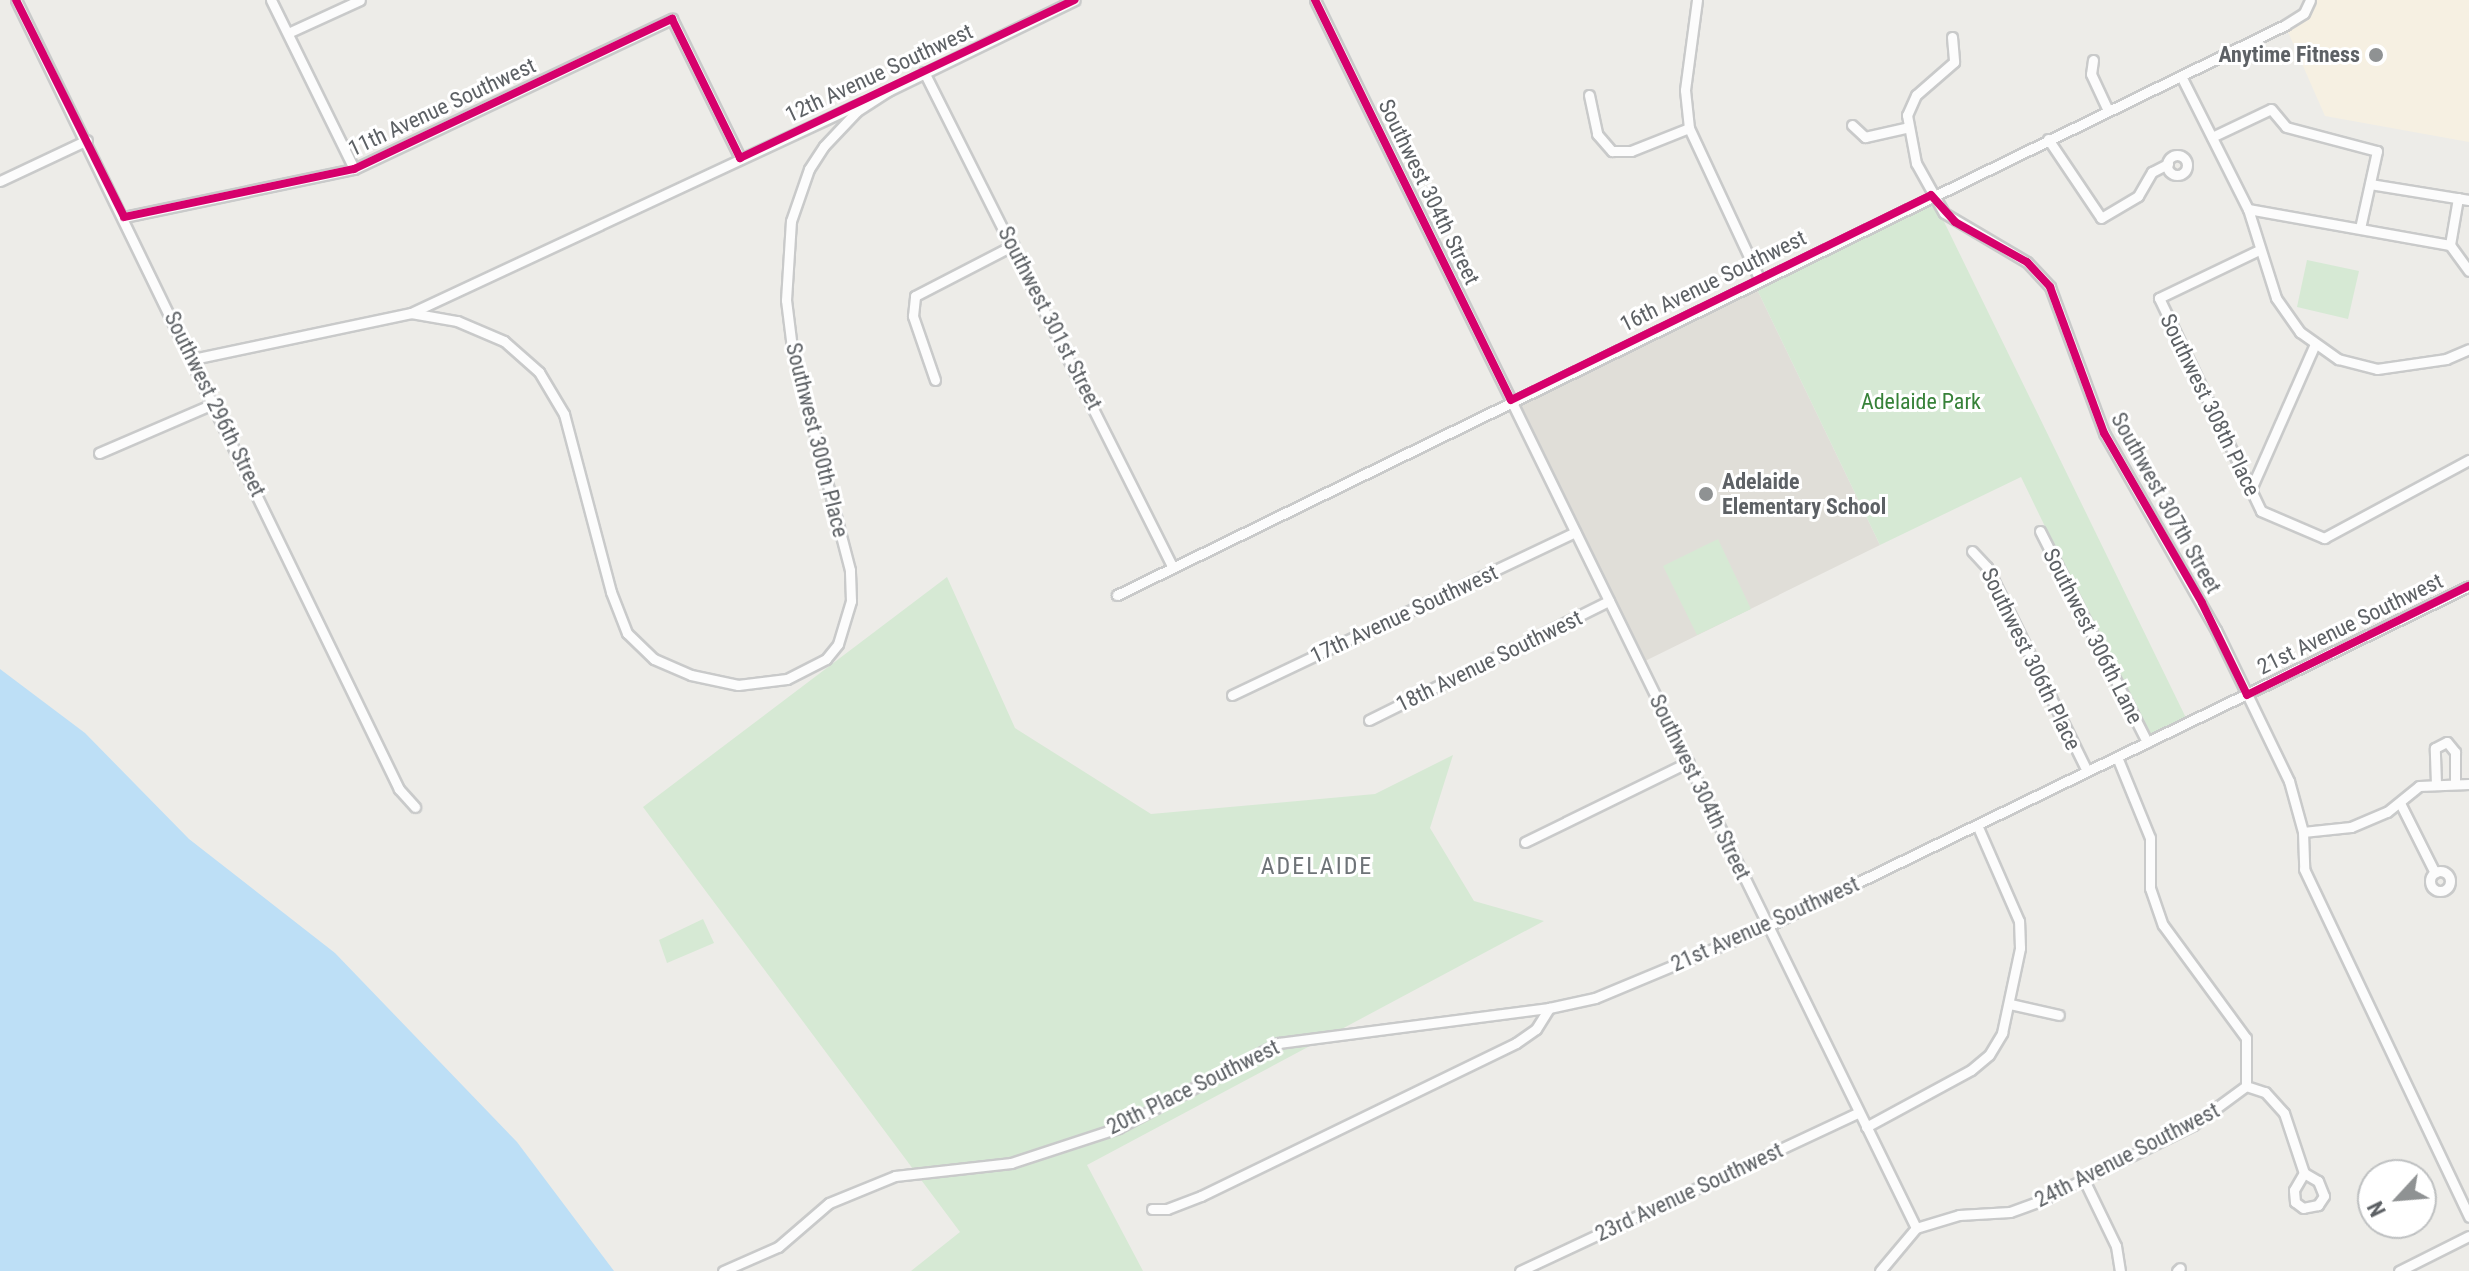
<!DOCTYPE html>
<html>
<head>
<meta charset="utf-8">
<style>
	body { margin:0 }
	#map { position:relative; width:2469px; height:1271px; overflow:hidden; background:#edece8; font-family:"Roboto Condensed",sans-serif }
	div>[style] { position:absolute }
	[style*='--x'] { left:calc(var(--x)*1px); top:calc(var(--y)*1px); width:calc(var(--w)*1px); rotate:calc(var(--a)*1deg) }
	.commercial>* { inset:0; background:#f6f0e2 }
	.education>* { inset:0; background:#e0ded8 }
	.green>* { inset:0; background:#d6e9d4 }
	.water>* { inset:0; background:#bddff6 }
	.roads { filter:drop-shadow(2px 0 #c9caca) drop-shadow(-2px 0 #c9caca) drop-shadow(0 2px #c9caca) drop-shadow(0 -2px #c9caca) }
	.street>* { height:9px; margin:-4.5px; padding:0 4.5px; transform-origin:4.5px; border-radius:4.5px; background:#fcfcfc }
	.street>.ring { margin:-4.5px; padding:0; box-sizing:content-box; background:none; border:9px solid #fcfcfc; border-radius:50% }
	.cycleway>* { height:8px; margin:-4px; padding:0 4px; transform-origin:4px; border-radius:4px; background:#d6006c }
	.dots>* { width:22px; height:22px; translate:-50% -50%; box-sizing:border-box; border:4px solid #fff; border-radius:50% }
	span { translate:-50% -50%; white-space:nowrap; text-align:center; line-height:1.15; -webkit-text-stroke:6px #fff; paint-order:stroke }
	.poi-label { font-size:22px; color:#5d6165; font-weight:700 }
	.right { translate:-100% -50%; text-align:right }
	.left { translate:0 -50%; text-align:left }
	.street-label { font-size:22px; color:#5d6165 }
	.park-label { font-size:22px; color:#378239 }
	.neighbourhood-label { font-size:24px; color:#6e7377; letter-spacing:2px }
	.north { position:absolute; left:2357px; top:1159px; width:80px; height:80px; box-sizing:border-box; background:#fff; border:2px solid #bec0c1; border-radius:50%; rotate:244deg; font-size:22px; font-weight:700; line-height:32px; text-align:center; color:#5d6165 }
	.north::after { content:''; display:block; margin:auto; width:28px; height:36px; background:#8f9293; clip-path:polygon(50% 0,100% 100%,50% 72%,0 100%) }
</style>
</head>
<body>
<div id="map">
	<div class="commercial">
		<i style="clip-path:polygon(2310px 0,2469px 0,2469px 142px,2325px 116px,2285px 25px)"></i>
	</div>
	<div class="education">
		<i style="clip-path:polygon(1753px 281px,1880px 545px,1639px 664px,1511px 400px)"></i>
	</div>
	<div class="green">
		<i style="clip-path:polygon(1931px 195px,2188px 722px,2149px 741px,2021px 477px,1880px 545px,1753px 281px)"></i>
		<i style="clip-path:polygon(2307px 260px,2359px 271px,2348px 319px,2297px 307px)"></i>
		<i style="clip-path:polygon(1718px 539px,1751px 609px,1697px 635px,1663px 566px)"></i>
		<i style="clip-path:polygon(947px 577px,1015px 728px,1151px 814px,1375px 794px,1453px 755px,1430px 828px,1474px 901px,1544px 921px,1087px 1165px,1143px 1271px,911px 1271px,960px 1232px,643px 807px)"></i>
		<i style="clip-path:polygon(703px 919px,714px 943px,667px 963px,659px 940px)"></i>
	</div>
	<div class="water">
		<i style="clip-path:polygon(0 669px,85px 733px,189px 839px,335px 953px,517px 1142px,614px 1271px,0 1271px)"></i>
	</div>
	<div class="roads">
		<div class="street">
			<i style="--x:16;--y:0;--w:877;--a:64.11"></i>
			<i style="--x:399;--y:789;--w:24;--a:48"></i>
			<i style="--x:271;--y:0;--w:188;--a:63.8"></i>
			<i style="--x:1315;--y:0;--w:1367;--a:63.92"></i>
			<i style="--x:1697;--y:0;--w:91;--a:97.6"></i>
			<i style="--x:1685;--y:90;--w:38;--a:84"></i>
			<i style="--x:1689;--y:128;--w:166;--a:65"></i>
			<i style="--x:288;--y:33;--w:79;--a:-24.6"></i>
			<i style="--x:1952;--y:37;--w:25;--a:85"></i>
			<i style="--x:1954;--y:62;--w:50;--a:139"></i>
			<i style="--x:1916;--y:95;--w:22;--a:114"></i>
			<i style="--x:1907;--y:115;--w:49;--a:79.4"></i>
			<i style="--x:1916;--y:163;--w:57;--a:60.8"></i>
			<i style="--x:1944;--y:213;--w:96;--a:30.6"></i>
			<i style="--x:2027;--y:262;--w:34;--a:47"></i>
			<i style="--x:2050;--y:287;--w:156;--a:69.7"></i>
			<i style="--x:2104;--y:433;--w:227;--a:60.4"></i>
			<i style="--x:2216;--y:630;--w:168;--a:64.2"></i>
			<i style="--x:2289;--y:781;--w:53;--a:74.6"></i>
			<i style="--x:2303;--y:832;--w:37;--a:88"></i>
			<i style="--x:2304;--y:869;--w:385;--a:64.6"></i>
			<i style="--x:2093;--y:60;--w:14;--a:98"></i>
			<i style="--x:2091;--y:74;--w:40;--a:65"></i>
			<i style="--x:924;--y:72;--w:553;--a:63.34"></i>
			<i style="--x:2181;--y:76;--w:149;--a:63.3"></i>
			<i style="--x:2248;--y:209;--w:93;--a:72.5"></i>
			<i style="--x:2276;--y:298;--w:42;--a:54.8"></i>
			<i style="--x:2300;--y:332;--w:47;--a:35.4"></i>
			<i style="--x:2338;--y:359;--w:40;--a:14.4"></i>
			<i style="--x:2377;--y:369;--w:70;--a:-8.2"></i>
			<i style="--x:2446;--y:359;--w:25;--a:-23"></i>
			<i style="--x:884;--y:93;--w:212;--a:-26"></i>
			<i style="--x:1589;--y:95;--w:40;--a:78"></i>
			<i style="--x:1597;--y:134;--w:23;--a:49"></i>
			<i style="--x:1612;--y:151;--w:19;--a:0"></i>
			<i style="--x:1631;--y:151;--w:62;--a:-21.6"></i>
			<i style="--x:1852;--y:125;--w:18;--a:43"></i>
			<i style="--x:1865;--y:137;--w:41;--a:-12.7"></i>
			<i style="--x:2212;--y:137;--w:65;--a:-25.4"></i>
			<i style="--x:2271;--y:109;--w:23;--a:50"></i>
			<i style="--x:2286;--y:127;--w:94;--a:14.8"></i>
			<i style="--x:2377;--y:151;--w:79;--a:102.4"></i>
			<i style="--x:2048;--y:139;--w:95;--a:56.1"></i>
			<i style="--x:2101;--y:218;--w:43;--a:-30.7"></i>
			<i style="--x:2138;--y:196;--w:28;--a:-60"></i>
			<i style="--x:2152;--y:172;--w:18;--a:-27"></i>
			<i class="ring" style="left:2167px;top:155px;width:11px;height:11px"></i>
			<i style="--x:0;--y:181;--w:96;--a:-25.2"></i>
			<i style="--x:2370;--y:184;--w:100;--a:9.2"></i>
			<i style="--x:2458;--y:198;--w:48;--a:99.7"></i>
			<i style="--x:2450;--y:245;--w:32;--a:54"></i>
			<i style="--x:2248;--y:209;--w:205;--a:10.1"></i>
			<i style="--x:124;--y:217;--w:235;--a:-11.8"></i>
			<i style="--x:354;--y:169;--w:352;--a:-25.3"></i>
			<i style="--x:672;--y:19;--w:155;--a:63.9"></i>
			<i style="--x:2259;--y:250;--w:111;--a:154.4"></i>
			<i style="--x:2159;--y:298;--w:236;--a:64.4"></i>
			<i style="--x:2261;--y:511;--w:69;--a:23.2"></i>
			<i style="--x:2324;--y:538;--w:165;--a:-28.3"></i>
			<i style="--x:413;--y:312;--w:497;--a:-25"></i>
			<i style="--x:193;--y:359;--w:223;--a:-11.9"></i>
			<i style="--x:411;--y:313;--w:47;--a:9.9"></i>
			<i style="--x:457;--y:321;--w:51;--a:23.1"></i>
			<i style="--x:504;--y:341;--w:47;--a:41.5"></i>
			<i style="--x:539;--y:372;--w:49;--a:59.2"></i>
			<i style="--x:564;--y:414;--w:184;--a:75.2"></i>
			<i style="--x:611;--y:592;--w:44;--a:68.7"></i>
			<i style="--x:627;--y:633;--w:37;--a:44"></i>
			<i style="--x:654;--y:659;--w:40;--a:23.4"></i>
			<i style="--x:691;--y:675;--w:48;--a:12"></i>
			<i style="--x:738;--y:685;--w:49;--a:-7"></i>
			<i style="--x:787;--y:679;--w:44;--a:-27.1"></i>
			<i style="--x:826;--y:659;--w:19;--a:-51"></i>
			<i style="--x:838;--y:644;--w:45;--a:-73.2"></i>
			<i style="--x:851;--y:601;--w:31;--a:-92"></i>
			<i style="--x:850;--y:570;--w:229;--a:-104.6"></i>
			<i style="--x:792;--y:348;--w:48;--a:-97.1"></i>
			<i style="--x:786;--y:300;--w:79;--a:-86.4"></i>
			<i style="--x:791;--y:221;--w:55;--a:-70.9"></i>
			<i style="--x:809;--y:169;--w:27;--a:-57"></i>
			<i style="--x:824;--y:146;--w:48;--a:-46.7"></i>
			<i style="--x:857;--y:111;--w:38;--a:-33"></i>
			<i style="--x:935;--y:380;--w:68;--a:-109"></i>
			<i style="--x:913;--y:316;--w:20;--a:-84"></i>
			<i style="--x:915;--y:296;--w:111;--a:-27.3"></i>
			<i style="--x:99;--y:453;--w:126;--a:-23.3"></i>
			<i style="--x:2251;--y:489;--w:158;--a:-66.2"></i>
			<i style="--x:2040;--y:531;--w:237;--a:63.1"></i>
			<i style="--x:1972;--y:551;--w:22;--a:47"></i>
			<i style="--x:1987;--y:567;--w:227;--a:63.9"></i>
			<i style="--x:1117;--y:595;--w:1300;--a:-26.01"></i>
			<i style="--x:2285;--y:25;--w:22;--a:-32"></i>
			<i style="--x:2304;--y:13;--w:14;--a:-65"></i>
			<i style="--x:1232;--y:695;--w:380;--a:-25.4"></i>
			<i style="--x:1369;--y:720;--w:268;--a:-26.4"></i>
			<i style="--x:2117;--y:757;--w:87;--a:67.8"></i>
			<i style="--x:2150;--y:838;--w:50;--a:90"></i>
			<i style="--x:2150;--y:888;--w:39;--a:71"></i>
			<i style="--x:2163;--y:925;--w:140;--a:53.7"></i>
			<i style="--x:2246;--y:1038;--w:48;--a:90"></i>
			<i style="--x:2246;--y:1086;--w:20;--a:18"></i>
			<i style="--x:2265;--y:1092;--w:28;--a:48"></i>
			<i style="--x:2284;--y:1113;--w:63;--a:71.6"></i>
			<i style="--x:2304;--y:1173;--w:16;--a:30"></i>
			<i style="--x:2318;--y:1181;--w:16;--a:68"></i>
			<i style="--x:2324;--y:1196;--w:11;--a:124"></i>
			<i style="--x:2318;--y:1205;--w:15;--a:169"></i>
			<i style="--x:2303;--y:1208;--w:10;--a:-143"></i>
			<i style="--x:2295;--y:1202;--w:12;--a:-95"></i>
			<i style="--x:2294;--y:1190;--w:20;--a:-60"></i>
			<i style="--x:2436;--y:784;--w:36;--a:-92"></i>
			<i style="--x:2435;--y:748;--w:13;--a:-27"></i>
			<i style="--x:2447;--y:742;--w:13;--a:51"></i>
			<i style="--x:2455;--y:752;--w:32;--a:90"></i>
			<i style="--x:2400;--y:803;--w:78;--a:63.4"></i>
			<i style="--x:2303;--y:832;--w:48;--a:-5.9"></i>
			<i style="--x:2351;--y:827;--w:39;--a:-23"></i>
			<i style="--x:2387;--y:812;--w:41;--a:-39.1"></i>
			<i style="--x:2419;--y:786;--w:50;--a:-2.3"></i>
			<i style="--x:1525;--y:842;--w:182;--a:-26.1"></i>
			<i class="ring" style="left:2430px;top:871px;width:11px;height:11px"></i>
			<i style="--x:2010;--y:1004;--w:50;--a:12.7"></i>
			<i style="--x:1866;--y:1127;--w:119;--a:-28.5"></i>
			<i style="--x:1971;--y:1070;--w:23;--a:-40"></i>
			<i style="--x:1989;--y:1055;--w:26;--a:-59"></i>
			<i style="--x:2002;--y:1033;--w:87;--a:-78"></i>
			<i style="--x:2020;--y:948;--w:27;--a:-92"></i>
			<i style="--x:2019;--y:921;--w:105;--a:-113.6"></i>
			<i style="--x:2084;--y:1180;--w:73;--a:64.1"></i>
			<i style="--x:2116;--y:1246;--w:25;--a:81"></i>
			<i style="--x:1152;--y:1209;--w:15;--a:0"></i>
			<i style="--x:1167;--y:1209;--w:36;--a:-21"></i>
			<i style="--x:1201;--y:1196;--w:350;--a:-25.9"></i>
			<i style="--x:1516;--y:1043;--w:24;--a:-35"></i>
			<i style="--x:1536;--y:1029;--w:25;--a:-58"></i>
			<i style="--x:1549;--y:1008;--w:47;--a:-12.3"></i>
			<i style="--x:1595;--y:998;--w:187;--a:-22.6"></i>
			<i style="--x:1768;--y:926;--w:779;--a:-25.87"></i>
			<i style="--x:723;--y:1271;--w:60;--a:-23.6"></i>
			<i style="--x:778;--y:1247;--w:67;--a:-40.8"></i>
			<i style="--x:829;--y:1203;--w:71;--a:-22.2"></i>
			<i style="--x:895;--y:1176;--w:117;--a:-6.4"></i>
			<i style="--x:1011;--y:1163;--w:113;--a:-18.1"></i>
			<i style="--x:1118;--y:1128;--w:182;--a:-27.8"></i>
			<i style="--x:1279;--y:1043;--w:272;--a:-7.4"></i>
			<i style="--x:1520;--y:1271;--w:374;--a:-25.1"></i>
			<i style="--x:1880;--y:1271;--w:56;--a:-50.1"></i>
			<i style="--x:1916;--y:1228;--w:45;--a:-16.8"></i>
			<i style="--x:1959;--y:1215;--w:51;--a:-3.4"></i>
			<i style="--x:2010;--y:1212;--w:32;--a:-20"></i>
			<i style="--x:2040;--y:1201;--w:171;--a:-26.4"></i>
			<i style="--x:2193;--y:1125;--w:66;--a:-36.3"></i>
			<i style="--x:2177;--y:1271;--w:4;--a:-45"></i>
			<i style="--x:2399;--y:1271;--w:78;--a:-26.6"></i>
		</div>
	</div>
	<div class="cycleway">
		<i style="--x:16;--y:0;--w:242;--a:63.5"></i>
		<i style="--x:124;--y:217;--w:235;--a:-11.8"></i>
		<i style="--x:354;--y:169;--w:352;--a:-25.3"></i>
		<i style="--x:672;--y:19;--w:155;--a:63.9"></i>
		<i style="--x:740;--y:158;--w:370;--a:-25.3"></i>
		<i style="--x:1315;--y:0;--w:445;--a:63.9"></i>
		<i style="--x:1511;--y:400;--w:467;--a:-26"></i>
		<i style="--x:1931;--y:195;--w:36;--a:48"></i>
		<i style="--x:1955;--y:222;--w:82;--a:29.1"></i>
		<i style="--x:2027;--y:262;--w:34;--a:47"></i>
		<i style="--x:2050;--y:287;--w:156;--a:69.7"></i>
		<i style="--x:2104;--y:433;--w:196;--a:60"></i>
		<i style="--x:2202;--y:603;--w:102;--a:63.9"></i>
		<i style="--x:2247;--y:695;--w:247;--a:-26.2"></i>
	</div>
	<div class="dots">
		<i style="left:2376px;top:55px;background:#8f9293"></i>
		<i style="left:1706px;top:494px;background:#8f9293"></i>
	</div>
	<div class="poi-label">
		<span class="right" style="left:2360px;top:55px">Anytime Fitness</span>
		<span class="left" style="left:1722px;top:494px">Adelaide<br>Elementary School</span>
	</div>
	<div class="street-label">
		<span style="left:879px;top:73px;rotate:-25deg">12th Avenue Southwest</span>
		<span style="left:442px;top:107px;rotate:-25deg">11th Avenue Southwest</span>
		<span style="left:1429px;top:192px;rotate:64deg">Southwest 304th Street</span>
		<span style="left:1713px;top:281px;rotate:-26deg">16th Avenue Southwest</span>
		<span style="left:1050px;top:318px;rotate:63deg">Southwest 301st Street</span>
		<span style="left:215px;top:404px;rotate:64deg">Southwest 296th Street</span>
		<span style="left:2210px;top:405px;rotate:64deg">Southwest 308th Place</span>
		<span style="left:817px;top:440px;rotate:76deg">Southwest 300th Place</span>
		<span style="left:2166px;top:503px;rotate:61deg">Southwest 307th Street</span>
		<span style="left:1404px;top:614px;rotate:-25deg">17th Avenue Southwest</span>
		<span style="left:2350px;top:624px;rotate:-26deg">21st Avenue Southwest</span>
		<span style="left:2093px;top:636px;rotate:63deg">Southwest 306th Lane</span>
		<span style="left:2031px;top:659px;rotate:64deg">Southwest 306th Place</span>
		<span style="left:1489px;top:661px;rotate:-26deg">18th Avenue Southwest</span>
		<span style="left:1700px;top:787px;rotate:64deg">Southwest 304th Street</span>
		<span style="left:1765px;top:924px;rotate:-24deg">21st Avenue Southwest</span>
		<span style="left:1193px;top:1087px;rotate:-26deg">20th Place Southwest</span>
		<span style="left:2127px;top:1155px;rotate:-27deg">24th Avenue Southwest</span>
		<span style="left:1689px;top:1192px;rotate:-25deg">23rd Avenue Southwest</span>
	</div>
	<div class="park-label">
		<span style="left:1921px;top:402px">Adelaide Park</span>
	</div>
	<div class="neighbourhood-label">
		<span style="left:1317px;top:867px">ADELAIDE</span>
	</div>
	<div class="north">N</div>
</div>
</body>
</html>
